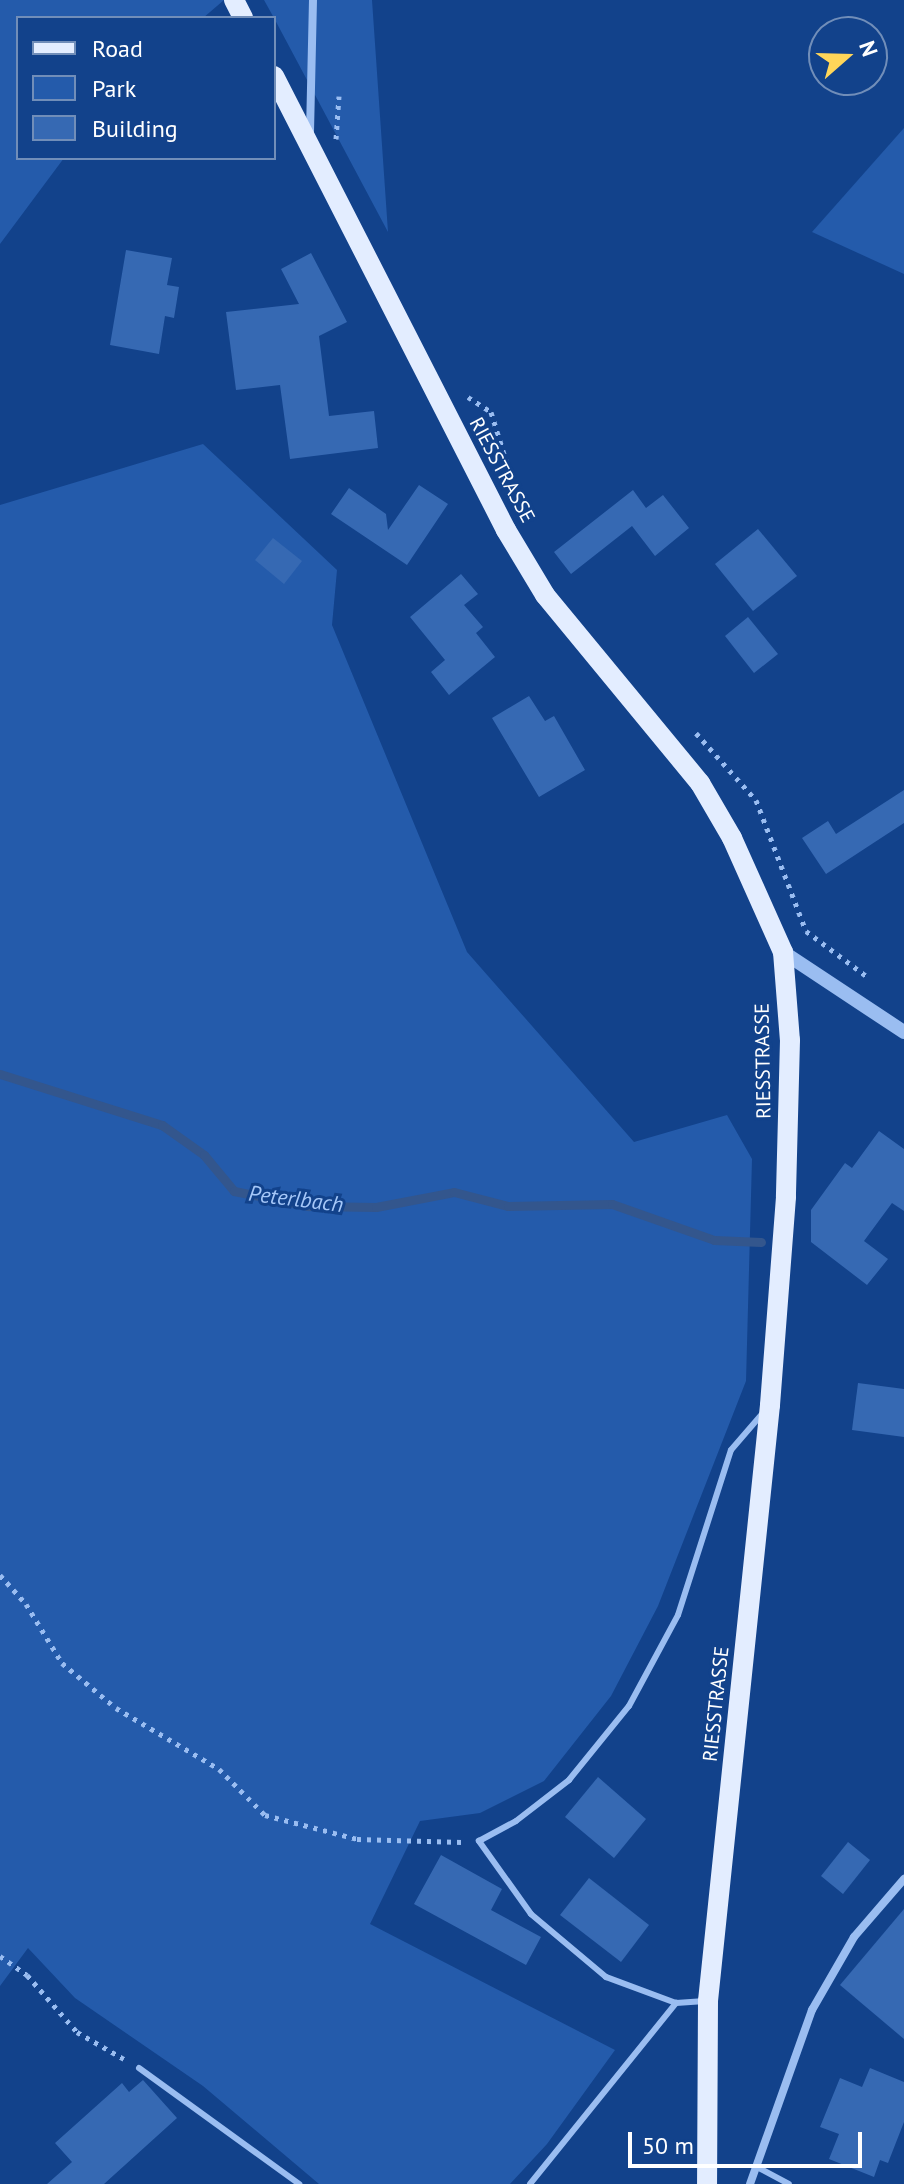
<!DOCTYPE html>
<html>
<head>
<meta charset="utf-8">
<style>
	body { margin:0 }
	#map { position:relative; width:904px; height:2184px; overflow:hidden; background:#12428b; font-family:"PT Sans",sans-serif }
	div>[style] { position:absolute }
	[style*='--x'] { left:calc(var(--x)*1px); top:calc(var(--y)*1px); width:calc(var(--w)*1px); rotate:calc(var(--a)*1deg) }
	.green>* { inset:0; background:#245bab }
	.stream>* { height:9px; margin:-4.5px; padding:0 4.5px; transform-origin:4.5px; border-radius:4.5px; background:#33568d }
	.building>* { inset:0; background:#3669b3 }
	.path>* { height:5px; margin-top:-2.5px; transform-origin:0; background:repeating-linear-gradient(90deg,#9abdf1 0 4px,transparent 0 10px) }
	.service>* { height:6px; margin:-3px; padding:0 3px; transform-origin:3px; border-radius:3px; background:#9abdf1 }
	.minor>* { height:8px; margin:-4px; padding:0 4px; transform-origin:4px; border-radius:4px; background:#9abdf1 }
	.tertiary>* { height:14px; margin:-7px; padding:0 7px; transform-origin:7px; border-radius:7px; background:#9abdf1 }
	.primary>* { height:20px; margin:-10px; padding:0 10px; transform-origin:10px; border-radius:10px; background:#e3edff }
	span { translate:-50% -50%; white-space:nowrap; text-align:center; line-height:1.15; -webkit-text-stroke:6px #12428b; paint-order:stroke }
	.street-label { font-size:20px; color:#fff }
	.water-label { font-size:22px; color:#a5c7f8; font-style:italic }
	.legend { position:absolute; left:16px; top:16px; width:260px; height:144px; box-sizing:border-box; background:#12428b; border:2px solid #718eb9; margin:0; padding:10px 14px; list-style:none; font-size:24px; color:#fff }
	.legend li { display:flex; align-items:center; gap:16px; height:40px }
	.legend b { width:40px; border:2px solid #718eb9 }
	.north { position:absolute; left:808px; top:16px; width:80px; height:80px; box-sizing:border-box; background:#12428b; border:2px solid #718eb9; border-radius:50%; rotate:70deg; font-size:22px; font-weight:700; line-height:32px; text-align:center; color:#fff }
	.north::after { content:''; display:block; margin:auto; width:28px; height:36px; background:#ffd659; clip-path:polygon(50% 0,100% 100%,50% 72%,0 100%) }
	.scale { position:absolute; left:628px; top:2132px; width:234px; height:36px; box-sizing:border-box; border:4px solid #fff; border-top:0; padding-left:10px; font-size:24px; line-height:28px; white-space:nowrap; color:#fff; -webkit-text-stroke:6px #12428b; paint-order:stroke }
</style>
</head>
<body>
<div id="map">
	<div class="green">
		<i style="clip-path:polygon(0 0,224px 0,203px 18px,18px 18px,18px 158px,64px 158px,0 244px)"></i>
		<i style="clip-path:polygon(264px 0,372px 0,388px 232px,274px 18px)"></i>
		<i style="clip-path:polygon(904px 128px,904px 274px,812px 232px)"></i>
		<i style="clip-path:polygon(203px 444px,337px 570px,332px 625px,467px 952px,634px 1142px,727px 1115px,752px 1159px,746px 1381px,658px 1606px,611px 1696px,544px 1781px,480px 1813px,420px 1821px,370px 1924px,615px 2050px,547px 2144px,510px 2184px,319px 2184px,203px 2086px,75px 1998px,28px 1948px,0 1986px,0 505px)"></i>
	</div>
	<div class="stream">
		<i style="--x:0;--y:1074;--w:170;--a:17.5"></i>
		<i style="--x:162;--y:1125;--w:52;--a:35.5"></i>
		<i style="--x:204;--y:1155;--w:47;--a:50.2"></i>
		<i style="--x:234;--y:1191;--w:76;--a:11.5"></i>
		<i style="--x:308;--y:1206;--w:68;--a:0.8"></i>
		<i style="--x:376;--y:1207;--w:79;--a:-10.9"></i>
		<i style="--x:454;--y:1192;--w:56;--a:14.5"></i>
		<i style="--x:508;--y:1206;--w:104;--a:-1.1"></i>
		<i style="--x:612;--y:1204;--w:108;--a:19.4"></i>
		<i style="--x:714;--y:1240;--w:47;--a:2.4"></i>
	</div>
	<div class="building">
		<i style="clip-path:polygon(126px 250px,172px 258px,167px 285px,179px 287px,174px 318px,165px 316px,159px 354px,110px 345px)"></i>
		<i style="clip-path:polygon(311px 253px,347px 322px,319px 336px,329px 416px,374px 411px,378px 448px,290px 459px,280px 385px,236px 390px,226px 312px,299px 304px,281px 269px)"></i>
		<i style="clip-path:polygon(419px 485px,448px 504px,407px 565px,331px 514px,349px 488px,386px 514px,388px 530px)"></i>
		<i style="clip-path:polygon(633px 490px,646px 508px,663px 495px,689px 528px,655px 556px,632px 526px,571px 574px,554px 552px)"></i>
		<i style="clip-path:polygon(758px 529px,797px 576px,753px 611px,715px 564px)"></i>
		<i style="clip-path:polygon(273px 538px,302px 561px,284px 584px,255px 560px)"></i>
		<i style="clip-path:polygon(461px 574px,478px 594px,464px 605px,483px 627px,476px 633px,495px 657px,449px 695px,431px 672px,445px 660px,410px 617px)"></i>
		<i style="clip-path:polygon(748px 617px,778px 654px,754px 673px,725px 636px)"></i>
		<i style="clip-path:polygon(529px 696px,545px 721px,554px 716px,585px 770px,539px 797px,492px 718px)"></i>
		<i style="clip-path:polygon(904px 790px,904px 823px,826px 874px,802px 838px,828px 821px,836px 834px)"></i>
		<i style="clip-path:polygon(879px 1131px,904px 1149px,904px 1211px,892px 1203px,864px 1241px,888px 1259px,867px 1285px,811px 1242px,811px 1210px,845px 1163px,852px 1168px)"></i>
		<i style="clip-path:polygon(858px 1383px,904px 1389px,904px 1437px,852px 1430px)"></i>
		<i style="clip-path:polygon(598px 1777px,646px 1819px,614px 1858px,565px 1817px)"></i>
		<i style="clip-path:polygon(848px 1842px,870px 1860px,843px 1894px,821px 1876px)"></i>
		<i style="clip-path:polygon(441px 1855px,502px 1889px,491px 1910px,541px 1937px,526px 1965px,414px 1904px)"></i>
		<i style="clip-path:polygon(589px 1878px,649px 1925px,621px 1962px,560px 1915px)"></i>
		<i style="clip-path:polygon(904px 1909px,904px 2039px,840px 1985px)"></i>
		<i style="clip-path:polygon(870px 2068px,904px 2082px,904px 2122px,888px 2163px,880px 2160px,874px 2177px,829px 2159px,839px 2134px,820px 2127px,840px 2078px,862px 2087px)"></i>
		<i style="clip-path:polygon(143px 2080px,177px 2118px,104px 2184px,47px 2184px,72px 2162px,55px 2143px,122px 2083px,129px 2092px)"></i>
	</div>
	<div class="path">
		<i style="--x:336;--y:139;--w:43;--a:-86"></i>
		<i style="--x:468;--y:397;--w:27;--a:33"></i>
		<i style="--x:491;--y:412;--w:71;--a:72.8"></i>
		<i style="--x:696;--y:733;--w:90;--a:48.2"></i>
		<i style="--x:756;--y:800;--w:140;--a:69.1"></i>
		<i style="--x:806;--y:931;--w:79;--a:36.7"></i>
		<i style="--x:0;--y:1575;--w:39;--a:48"></i>
		<i style="--x:26;--y:1604;--w:69;--a:58.6"></i>
		<i style="--x:62;--y:1663;--w:70;--a:39.8"></i>
		<i style="--x:116;--y:1708;--w:120;--a:30.6"></i>
		<i style="--x:219;--y:1769;--w:65;--a:45"></i>
		<i style="--x:265;--y:1815;--w:95;--a:14.6"></i>
		<i style="--x:357;--y:1839;--w:105;--a:1.6"></i>
		<i style="--x:0;--y:1956;--w:33;--a:35"></i>
		<i style="--x:27;--y:1975;--w:76;--a:48.7"></i>
		<i style="--x:77;--y:2032;--w:54;--a:29.9"></i>
	</div>
	<div class="service">
		<i style="--x:705;--y:2001;--w:29;--a:176"></i>
		<i style="--x:676;--y:2003;--w:75;--a:-159.6"></i>
		<i style="--x:606;--y:1977;--w:98;--a:-140"></i>
		<i style="--x:531;--y:1914;--w:90;--a:-125.5"></i>
		<i style="--x:479;--y:1841;--w:42;--a:-28.4"></i>
		<i style="--x:516;--y:1821;--w:67;--a:-37.7"></i>
		<i style="--x:569;--y:1780;--w:95;--a:-51"></i>
		<i style="--x:629;--y:1706;--w:103;--a:-61.7"></i>
		<i style="--x:678;--y:1615;--w:173;--a:-72.2"></i>
		<i style="--x:731;--y:1450;--w:48;--a:-49.3"></i>
		<i style="--x:139;--y:2068;--w:198;--a:35.9"></i>
		<i style="--x:757;--y:2167;--w:36;--a:28"></i>
		<i style="--x:530;--y:2184;--w:233;--a:-51.1"></i>
	</div>
	<div class="minor">
		<i style="--x:310;--y:132;--w:132;--a:-88.7"></i>
		<i style="--x:750;--y:2184;--w:185;--a:-70.4"></i>
		<i style="--x:812;--y:2010;--w:84;--a:-60.1"></i>
		<i style="--x:854;--y:1937;--w:77;--a:-49.2"></i>
	</div>
	<div class="tertiary">
		<i style="--x:783;--y:952;--w:145;--a:33.5"></i>
	</div>
	<div class="primary">
		<i style="--x:234;--y:0;--w:20;--a:63"></i>
		<i style="--x:274;--y:76;--w:510;--a:62.93"></i>
		<i style="--x:506;--y:530;--w:76;--a:59"></i>
		<i style="--x:545;--y:595;--w:244;--a:50.5"></i>
		<i style="--x:700;--y:783;--w:64;--a:59.8"></i>
		<i style="--x:732;--y:838;--w:125;--a:65.9"></i>
		<i style="--x:783;--y:952;--w:88;--a:85.5"></i>
		<i style="--x:790;--y:1040;--w:157;--a:91.5"></i>
		<i style="--x:786;--y:1197;--w:209;--a:94.4"></i>
		<i style="--x:770;--y:1405;--w:599;--a:95.94"></i>
		<i style="--x:708;--y:2001;--w:183;--a:90.3"></i>
	</div>
	<div class="street-label">
		<span style="left:502px;top:470px;rotate:62deg">RIESSTRASSE</span>
		<span style="left:763px;top:1061px;rotate:-91deg">RIESSTRASSE</span>
		<span style="left:716px;top:1704px;rotate:-84deg">RIESSTRASSE</span>
	</div>
	<div class="water-label">
		<span style="left:296px;top:1199px;rotate:7deg">Peterlbach</span>
	</div>
	<ul class="legend">
	<li><b style="height:10px;background:#e3edff"></b>Road</li>
	<li><b style="height:22px;background:#245bab"></b>Park</li>
	<li><b style="height:22px;background:#3669b3"></b>Building</li>
	</ul>
	<div class="north">N</div>
	<div class="scale">50 m</div>
</div>
</body>
</html>
